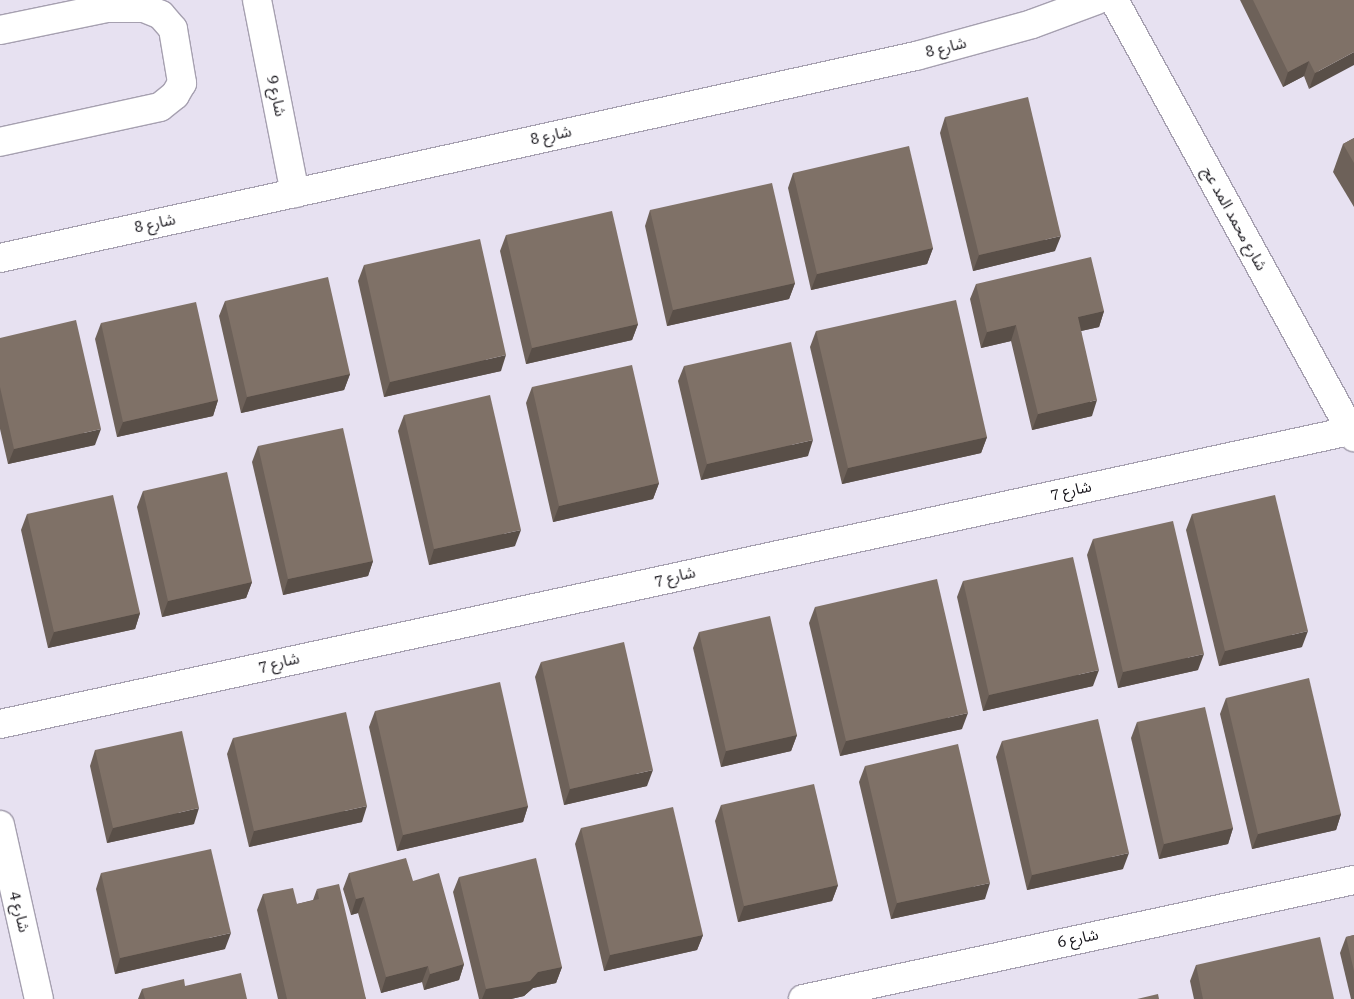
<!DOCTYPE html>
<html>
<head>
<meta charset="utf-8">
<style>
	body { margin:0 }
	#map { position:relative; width:1354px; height:999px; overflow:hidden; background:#e7e1f1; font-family:"Roboto Serif","Noto Sans Arabic",serif }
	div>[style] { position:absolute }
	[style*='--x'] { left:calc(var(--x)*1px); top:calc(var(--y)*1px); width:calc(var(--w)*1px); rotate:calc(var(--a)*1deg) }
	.roads { filter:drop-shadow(1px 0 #a6a0b0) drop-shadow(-1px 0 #a6a0b0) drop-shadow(0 1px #a6a0b0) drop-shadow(0 -1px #a6a0b0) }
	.minor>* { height:28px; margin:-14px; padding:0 14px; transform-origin:14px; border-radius:14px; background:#fff }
	.wall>* { inset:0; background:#6d6159 }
	.shaded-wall>* { inset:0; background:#594f48 }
	.building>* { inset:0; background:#7f7167 }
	span { translate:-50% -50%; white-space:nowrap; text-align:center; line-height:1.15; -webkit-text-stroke:4px #fff; paint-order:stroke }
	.street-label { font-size:15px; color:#18161c }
</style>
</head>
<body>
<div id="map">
	<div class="roads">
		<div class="minor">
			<i style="--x:257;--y:0;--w:197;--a:78.9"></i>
			<i style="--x:1114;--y:0;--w:499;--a:61.2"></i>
			<i style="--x:0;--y:30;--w:109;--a:-11.6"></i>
			<i style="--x:107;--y:8;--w:37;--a:0"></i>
			<i style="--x:144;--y:8;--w:18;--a:22"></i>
			<i style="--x:161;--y:15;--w:18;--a:49"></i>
			<i style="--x:173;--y:29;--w:55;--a:80.5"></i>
			<i style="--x:182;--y:83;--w:14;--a:120"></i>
			<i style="--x:175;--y:95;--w:19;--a:141"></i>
			<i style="--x:160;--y:107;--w:164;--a:167.7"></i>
			<i style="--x:0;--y:258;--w:938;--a:-12.44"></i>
			<i style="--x:916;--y:56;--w:120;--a:-15.4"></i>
			<i style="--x:1032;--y:24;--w:69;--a:-20.3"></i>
			<i style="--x:0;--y:724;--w:1381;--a:-12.25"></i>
			<i style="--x:0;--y:825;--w:178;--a:77.4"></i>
			<i style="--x:803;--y:999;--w:564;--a:-12.19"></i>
		</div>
	</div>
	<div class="wall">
		<i style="clip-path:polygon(1240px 0,1354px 0,1309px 89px,1304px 76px,1283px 87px)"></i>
		<i style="clip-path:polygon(945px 117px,1055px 251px,973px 271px,940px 133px)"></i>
		<i style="clip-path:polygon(1354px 138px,1354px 207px,1333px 172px,1343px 144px)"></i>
		<i style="clip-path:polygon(793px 173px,933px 248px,927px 264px,811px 290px,788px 188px)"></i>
		<i style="clip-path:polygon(650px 210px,795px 283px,789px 299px,667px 326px,645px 226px)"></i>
		<i style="clip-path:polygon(506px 235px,638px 324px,632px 340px,526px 364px,500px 251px)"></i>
		<i style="clip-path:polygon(364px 265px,501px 371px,384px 397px,358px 281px)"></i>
		<i style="clip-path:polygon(976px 284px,1104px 311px,1099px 327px,1081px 331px,1092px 416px,1032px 430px,1011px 341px,981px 348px,970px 299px)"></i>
		<i style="clip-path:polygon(225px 301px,350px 374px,344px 390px,241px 413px,219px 316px)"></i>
		<i style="clip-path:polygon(101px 323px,218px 400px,213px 416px,117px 437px,95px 339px)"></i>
		<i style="clip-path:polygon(816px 331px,987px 437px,981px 453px,842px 484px,810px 347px)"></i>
		<i style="clip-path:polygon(0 338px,95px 445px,8px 464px,0 429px)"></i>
		<i style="clip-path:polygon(684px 366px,808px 456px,701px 480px,678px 381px)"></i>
		<i style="clip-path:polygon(532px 387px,659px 483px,653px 499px,553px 522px,526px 403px)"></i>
		<i style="clip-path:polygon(404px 415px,515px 546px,429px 565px,398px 431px)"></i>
		<i style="clip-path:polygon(258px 446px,373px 561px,368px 576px,283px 595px,252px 462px)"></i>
		<i style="clip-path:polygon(143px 491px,252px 582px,246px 598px,162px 617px,137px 507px)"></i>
		<i style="clip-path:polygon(27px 514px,140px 613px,135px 629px,48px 648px,21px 530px)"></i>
		<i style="clip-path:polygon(1192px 514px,1302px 647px,1219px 666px,1186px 530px)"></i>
		<i style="clip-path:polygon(1093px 539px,1198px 670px,1118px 688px,1087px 555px)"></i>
		<i style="clip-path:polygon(963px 581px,1093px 686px,983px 711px,957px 597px)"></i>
		<i style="clip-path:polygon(815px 607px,962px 729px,840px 756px,809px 623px)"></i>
		<i style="clip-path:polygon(699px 632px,797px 735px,791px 751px,721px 767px,693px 648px)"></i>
		<i style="clip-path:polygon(541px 662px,647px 786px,564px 805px,535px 677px)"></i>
		<i style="clip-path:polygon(1226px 698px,1341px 814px,1336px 830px,1252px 849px,1220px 714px)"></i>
		<i style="clip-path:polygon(375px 711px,528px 806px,523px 822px,397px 851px,369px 727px)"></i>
		<i style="clip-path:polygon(1137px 722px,1233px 828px,1228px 844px,1159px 859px,1131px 738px)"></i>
		<i style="clip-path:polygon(233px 738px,362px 822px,249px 847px,227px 754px)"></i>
		<i style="clip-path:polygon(1002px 741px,1123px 869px,1027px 890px,996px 757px)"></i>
		<i style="clip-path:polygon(95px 750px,194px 824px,107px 843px,90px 766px)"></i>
		<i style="clip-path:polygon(865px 766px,985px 899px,891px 919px,859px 782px)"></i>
		<i style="clip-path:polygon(721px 805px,838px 885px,832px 901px,738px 922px,715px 821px)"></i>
		<i style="clip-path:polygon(581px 828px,703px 935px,697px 950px,604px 971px,575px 844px)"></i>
		<i style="clip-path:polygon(101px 873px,225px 949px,115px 974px,96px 889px)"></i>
		<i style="clip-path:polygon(349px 873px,413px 881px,464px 964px,459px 980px,424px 990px,422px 982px,381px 993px,358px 913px,351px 915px,343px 889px)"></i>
		<i style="clip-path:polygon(459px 877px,562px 967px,556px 983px,533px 988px,524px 996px,511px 999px,479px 999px,453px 892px)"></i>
		<i style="clip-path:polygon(317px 889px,366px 999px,278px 999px,257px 910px,263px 894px,297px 904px,313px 900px)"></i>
		<i style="clip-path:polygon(1354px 935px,1354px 999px,1351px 999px,1340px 953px,1346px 937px)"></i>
		<i style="clip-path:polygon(1196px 965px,1334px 999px,1194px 999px,1190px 981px)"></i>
		<i style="clip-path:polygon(185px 986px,247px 999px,138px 999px,142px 989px)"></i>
	</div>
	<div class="shaded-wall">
		<i style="clip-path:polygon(1354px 52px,1354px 65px,1309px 89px,1315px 73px)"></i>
		<i style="clip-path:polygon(1309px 61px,1304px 76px,1283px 87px,1288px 72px)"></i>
		<i style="clip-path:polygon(1061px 236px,1055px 251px,973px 271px,979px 255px)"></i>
		<i style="clip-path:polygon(933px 248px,927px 264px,811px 290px,817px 274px)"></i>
		<i style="clip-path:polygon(795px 283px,789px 299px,667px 326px,673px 310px)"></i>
		<i style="clip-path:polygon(1104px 311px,1099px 327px,1072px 333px,1078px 317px)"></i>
		<i style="clip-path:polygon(638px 324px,632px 340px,526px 364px,532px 348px)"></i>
		<i style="clip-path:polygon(1016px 325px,1011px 341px,981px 348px,987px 332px)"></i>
		<i style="clip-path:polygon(506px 355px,501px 371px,384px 397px,390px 382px)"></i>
		<i style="clip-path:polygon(350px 374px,344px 390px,241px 413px,247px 397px)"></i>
		<i style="clip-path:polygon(218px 400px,213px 416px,117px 437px,123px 422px)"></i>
		<i style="clip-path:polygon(1097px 400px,1092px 416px,1032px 430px,1038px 414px)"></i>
		<i style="clip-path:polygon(101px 429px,95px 445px,8px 464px,14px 449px)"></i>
		<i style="clip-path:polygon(987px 437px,981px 453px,842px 484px,848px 468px)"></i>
		<i style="clip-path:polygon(813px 440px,808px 456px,701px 480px,707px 464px)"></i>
		<i style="clip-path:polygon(659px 483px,653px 499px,553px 522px,559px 506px)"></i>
		<i style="clip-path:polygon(521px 530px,515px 546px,429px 565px,434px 549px)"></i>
		<i style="clip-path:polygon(373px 561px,368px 576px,283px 595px,288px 579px)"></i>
		<i style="clip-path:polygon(252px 582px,246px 598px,162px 617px,168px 601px)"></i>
		<i style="clip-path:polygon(140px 613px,135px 629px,48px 648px,54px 632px)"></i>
		<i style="clip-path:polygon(1308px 631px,1302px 647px,1219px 666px,1225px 651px)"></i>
		<i style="clip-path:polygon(1204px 654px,1198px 670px,1118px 688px,1123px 672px)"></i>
		<i style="clip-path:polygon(1099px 670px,1093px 686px,983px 711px,989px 695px)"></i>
		<i style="clip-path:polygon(968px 713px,962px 729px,840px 756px,846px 741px)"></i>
		<i style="clip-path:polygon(797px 735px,791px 751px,721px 767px,726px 751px)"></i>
		<i style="clip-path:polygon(653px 770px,647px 786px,564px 805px,570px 789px)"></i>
		<i style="clip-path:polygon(367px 806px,362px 822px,249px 847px,254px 831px)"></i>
		<i style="clip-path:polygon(528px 806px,523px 822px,397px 851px,403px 835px)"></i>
		<i style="clip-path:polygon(199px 808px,194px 824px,107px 843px,113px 828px)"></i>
		<i style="clip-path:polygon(1341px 814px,1336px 830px,1252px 849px,1258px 834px)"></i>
		<i style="clip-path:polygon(1233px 828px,1228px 844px,1159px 859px,1164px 844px)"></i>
		<i style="clip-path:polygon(1129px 853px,1123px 869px,1027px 890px,1032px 875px)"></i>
		<i style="clip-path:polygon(990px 883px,985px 899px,891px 919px,897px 903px)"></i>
		<i style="clip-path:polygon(838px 885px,832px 901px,738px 922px,744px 906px)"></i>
		<i style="clip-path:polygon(364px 897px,358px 913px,351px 915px,356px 899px)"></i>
		<i style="clip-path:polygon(231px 933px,225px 949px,115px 974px,120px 958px)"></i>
		<i style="clip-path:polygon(703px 935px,697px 950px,604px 971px,610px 955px)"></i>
		<i style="clip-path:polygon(464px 964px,459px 980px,424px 990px,430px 974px)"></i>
		<i style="clip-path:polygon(428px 966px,422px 982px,381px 993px,386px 977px)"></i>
		<i style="clip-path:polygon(562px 967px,556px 983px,533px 988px,524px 996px,511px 999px,482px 999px,486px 989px,538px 972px)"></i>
	</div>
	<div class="building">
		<i style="clip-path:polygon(1253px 0,1354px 0,1354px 52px,1315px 73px,1309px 61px,1288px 72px)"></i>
		<i style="clip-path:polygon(1028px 97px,1061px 236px,979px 255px,945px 117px)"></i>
		<i style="clip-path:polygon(1354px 138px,1354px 163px,1343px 144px)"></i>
		<i style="clip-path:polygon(909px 146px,933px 248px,817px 274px,793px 173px)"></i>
		<i style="clip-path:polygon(772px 183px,795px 283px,673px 310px,650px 210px)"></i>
		<i style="clip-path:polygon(612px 211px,638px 324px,532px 348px,506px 235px)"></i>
		<i style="clip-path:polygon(480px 239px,506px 355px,390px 382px,364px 265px)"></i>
		<i style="clip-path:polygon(1091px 257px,1104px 311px,1078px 317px,1097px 400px,1038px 414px,1016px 325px,987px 332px,976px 284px)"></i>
		<i style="clip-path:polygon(328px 277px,350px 374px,247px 397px,225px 301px)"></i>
		<i style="clip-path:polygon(956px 300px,987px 437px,848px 468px,816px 331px)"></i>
		<i style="clip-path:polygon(196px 302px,218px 400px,123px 422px,101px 323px)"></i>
		<i style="clip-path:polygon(76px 320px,101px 429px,14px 449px,0 387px,0 338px)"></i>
		<i style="clip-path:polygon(791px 342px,813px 440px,707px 464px,684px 366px)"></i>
		<i style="clip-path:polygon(632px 365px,659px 483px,559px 506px,532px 387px)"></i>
		<i style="clip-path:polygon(490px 395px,521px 530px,434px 549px,404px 415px)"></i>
		<i style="clip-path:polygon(343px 428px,373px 561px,288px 579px,258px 446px)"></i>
		<i style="clip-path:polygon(227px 472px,252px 582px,168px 601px,143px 491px)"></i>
		<i style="clip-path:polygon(113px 495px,140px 613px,54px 632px,27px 514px)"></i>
		<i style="clip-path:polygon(1275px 495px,1308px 631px,1225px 651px,1192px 514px)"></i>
		<i style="clip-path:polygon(1173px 521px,1204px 654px,1123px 672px,1093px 539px)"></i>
		<i style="clip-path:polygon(1073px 557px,1099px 670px,989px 695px,963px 581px)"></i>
		<i style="clip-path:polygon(937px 579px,968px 713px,846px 741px,815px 607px)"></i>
		<i style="clip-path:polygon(770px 616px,797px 735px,726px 751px,699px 632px)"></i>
		<i style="clip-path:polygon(624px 642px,653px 770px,570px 789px,541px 662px)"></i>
		<i style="clip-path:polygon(1309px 678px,1341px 814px,1258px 834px,1226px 698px)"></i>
		<i style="clip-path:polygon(500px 682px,528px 806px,403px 835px,375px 711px)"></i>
		<i style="clip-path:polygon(1205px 707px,1233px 828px,1164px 844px,1137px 722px)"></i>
		<i style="clip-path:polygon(346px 712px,367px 806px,254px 831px,233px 738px)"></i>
		<i style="clip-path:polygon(1098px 719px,1129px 853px,1032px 875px,1002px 741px)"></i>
		<i style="clip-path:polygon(182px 731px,199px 808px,113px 828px,95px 750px)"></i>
		<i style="clip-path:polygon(958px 744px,990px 883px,897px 903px,865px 766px)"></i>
		<i style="clip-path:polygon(814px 784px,838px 885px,744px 906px,721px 805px)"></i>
		<i style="clip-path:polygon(673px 807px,703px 935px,610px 955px,581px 828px)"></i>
		<i style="clip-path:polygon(211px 849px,231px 933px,120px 958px,101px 873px)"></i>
		<i style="clip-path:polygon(406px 858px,413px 881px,439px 873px,464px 964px,430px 974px,428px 966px,386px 977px,364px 897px,356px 899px,349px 873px)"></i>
		<i style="clip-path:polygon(536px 858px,562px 967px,538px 972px,530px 981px,486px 989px,459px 877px)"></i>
		<i style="clip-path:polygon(339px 884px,366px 999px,287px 999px,263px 894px,293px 888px,297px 904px,319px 899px,317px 889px)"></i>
		<i style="clip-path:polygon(1354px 935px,1354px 971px,1346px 937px)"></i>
		<i style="clip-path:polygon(1320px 937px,1334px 999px,1203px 999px,1196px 965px)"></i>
		<i style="clip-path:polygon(241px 973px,247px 999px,145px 999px,142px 989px,184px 979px,185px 986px)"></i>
		<i style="clip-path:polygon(1158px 994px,1159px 999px,1137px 999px)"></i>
	</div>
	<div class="street-label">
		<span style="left:946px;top:48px;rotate:-14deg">شارع 8</span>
		<span style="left:276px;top:96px;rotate:79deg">شارع 9</span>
		<span style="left:551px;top:136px;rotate:-12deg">شارع 8</span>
		<span style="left:1234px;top:219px;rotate:61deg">شارع محمد المد عج</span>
		<span style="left:155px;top:224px;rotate:-12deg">شارع 8</span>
		<span style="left:1071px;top:491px;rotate:-12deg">شارع 7</span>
		<span style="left:675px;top:577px;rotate:-12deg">شارع 7</span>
		<span style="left:279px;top:663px;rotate:-12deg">شارع 7</span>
		<span style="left:19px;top:912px;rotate:77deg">شارع 4</span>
		<span style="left:1078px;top:939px;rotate:-12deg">شارع 6</span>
	</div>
</div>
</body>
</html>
